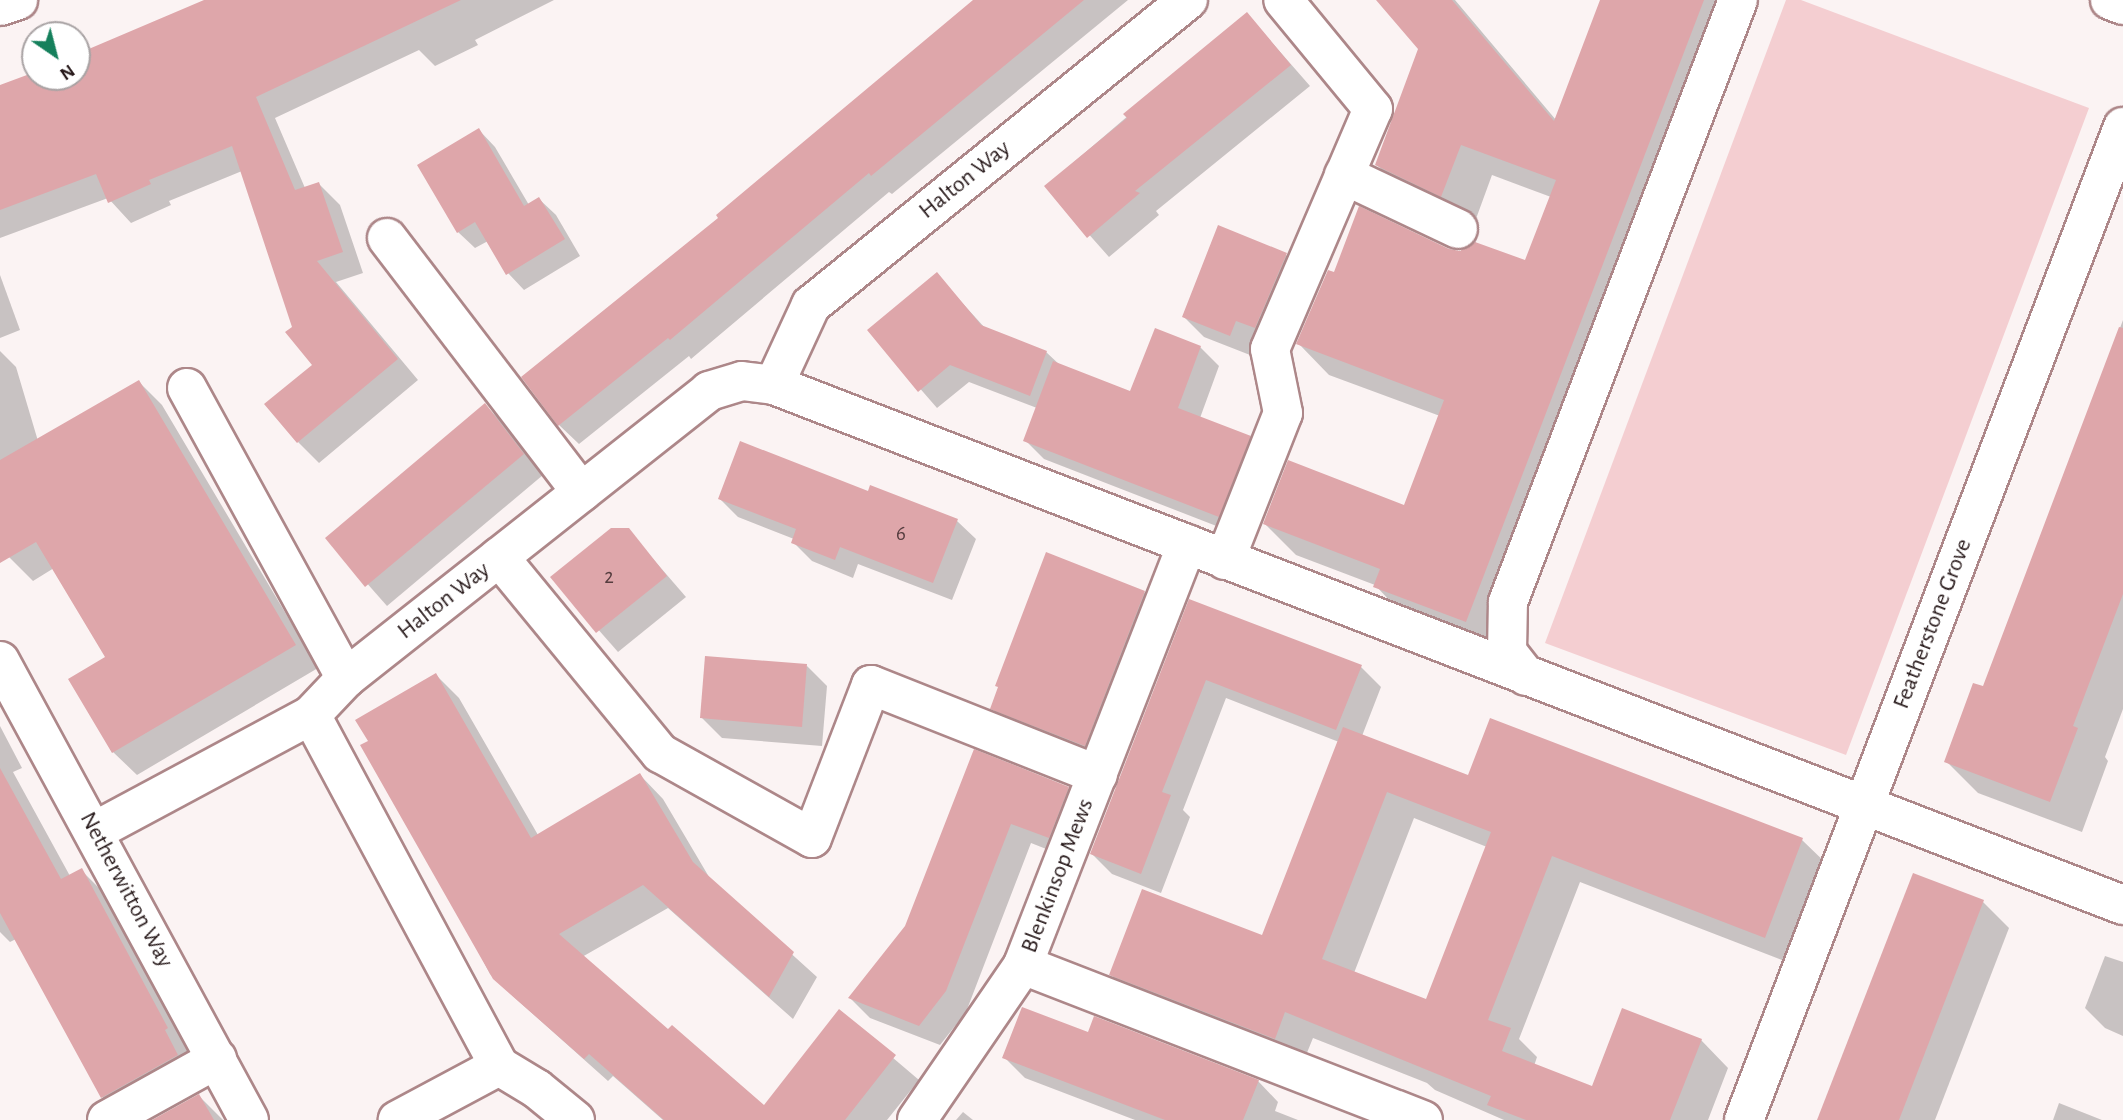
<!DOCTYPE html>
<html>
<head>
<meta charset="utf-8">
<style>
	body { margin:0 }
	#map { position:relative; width:2123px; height:1120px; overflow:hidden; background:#fbf3f3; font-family:"Alegreya Sans",sans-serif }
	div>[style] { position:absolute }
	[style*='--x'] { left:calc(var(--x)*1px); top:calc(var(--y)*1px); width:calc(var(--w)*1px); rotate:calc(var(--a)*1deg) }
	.green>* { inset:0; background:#f4ced1 }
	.shadow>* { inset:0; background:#0003 }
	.building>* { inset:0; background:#dea6aa }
	.roads { filter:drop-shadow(2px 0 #ad8789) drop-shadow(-2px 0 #ad8789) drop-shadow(0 2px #ad8789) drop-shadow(0 -2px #ad8789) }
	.minor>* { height:38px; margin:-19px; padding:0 19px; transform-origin:19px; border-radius:19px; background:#fff }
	span { translate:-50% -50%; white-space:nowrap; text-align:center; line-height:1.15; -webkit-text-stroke:6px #fff; paint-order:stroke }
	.number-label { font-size:21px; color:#563d3f }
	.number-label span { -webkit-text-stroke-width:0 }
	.street-label { font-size:24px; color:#281a1b }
	.north { position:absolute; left:21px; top:21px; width:70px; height:70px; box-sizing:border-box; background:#fff; border:2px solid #a9a3a4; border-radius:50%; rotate:145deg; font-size:19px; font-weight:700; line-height:28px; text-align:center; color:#281a1b }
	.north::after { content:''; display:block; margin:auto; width:24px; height:32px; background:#15805c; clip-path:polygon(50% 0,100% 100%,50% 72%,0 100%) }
</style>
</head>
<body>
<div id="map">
	<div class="green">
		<i style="clip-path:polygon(1786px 0,1801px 0,2089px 108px,1846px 755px,1545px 643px)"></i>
	</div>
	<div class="shadow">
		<i style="clip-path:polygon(220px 0,554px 0,475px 40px,478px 45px,435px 66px,419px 50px,275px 118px,305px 188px,319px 184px,340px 205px,363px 273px,336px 282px,418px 380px,319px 463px,298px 442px,314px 365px,294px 327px,242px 171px,169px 201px,171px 205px,131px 223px,108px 198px,0 238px,0 86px,35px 73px,35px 77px,77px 77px,77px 55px)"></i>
		<i style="clip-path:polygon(975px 0,1128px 0,892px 194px,889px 192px,691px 359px,689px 356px,579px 444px,559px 425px,720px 218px)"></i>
		<i style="clip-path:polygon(1378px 0,1455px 0,1556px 120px,1602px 0,1747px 0,1498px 652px,1406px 618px,1375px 585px,1296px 555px,1265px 524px,1405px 507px,1440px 416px,1329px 375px,1298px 343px,1335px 274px,1526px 262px,1551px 197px,1492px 175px,1473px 227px,1408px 196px,1377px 165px,1419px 49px)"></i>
		<i style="clip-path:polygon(1247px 14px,1310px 86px,1156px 211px,1159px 215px,1109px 257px,1046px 186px)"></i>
		<i style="clip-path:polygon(479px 130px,495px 147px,529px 205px,539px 199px,556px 215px,580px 256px,524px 290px,508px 273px,488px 241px,475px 248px,458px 232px)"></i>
		<i style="clip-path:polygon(1219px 227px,1286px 255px,1307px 275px,1256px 340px,1250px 355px,1204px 337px,1184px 317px)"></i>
		<i style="clip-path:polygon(0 275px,20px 330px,0 338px)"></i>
		<i style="clip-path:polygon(937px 275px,985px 328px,1046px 352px,1061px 366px,1131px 393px,1200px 347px,1219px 366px,1200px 418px,1250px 437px,1268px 456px,1237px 534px,1044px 459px,1025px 440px,1037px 408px,969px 382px,937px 408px,870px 331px)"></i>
		<i style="clip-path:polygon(2123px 320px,2123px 709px,2105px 757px,2108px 761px,2082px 832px,1978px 793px,1946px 761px,1984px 689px)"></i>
		<i style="clip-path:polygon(0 351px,16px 367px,38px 441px,139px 382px,162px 405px,318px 668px,137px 775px,113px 752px,107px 658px,54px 568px,33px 581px,9px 557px,0 542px)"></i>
		<i style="clip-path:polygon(485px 405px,506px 426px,543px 475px,387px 606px,327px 538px)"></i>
		<i style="clip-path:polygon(869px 493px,957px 521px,976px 539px,952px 600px,858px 564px,853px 578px,812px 561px,793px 542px,794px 539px,738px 517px,720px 499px)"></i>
		<i style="clip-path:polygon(628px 530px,686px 597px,618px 652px,553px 578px)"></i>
		<i style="clip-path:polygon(1144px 592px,1165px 613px,1105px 765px,1012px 729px,992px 708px)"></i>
		<i style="clip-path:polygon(evenodd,1190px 602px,1361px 667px,1381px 687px,1362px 736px,1469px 777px,1802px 840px,1830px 867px,1792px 964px,1580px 882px,1519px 1039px,1537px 1057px,1534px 1066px,1593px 1088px,1701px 1040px,1728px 1068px,1708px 1120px,1504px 1120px,1435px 1090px,1427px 1083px,1313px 1038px,1302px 1065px,1139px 1002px,1111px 975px,1263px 938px,1339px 742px,1226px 698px,1183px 810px,1190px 817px,1161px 893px,1112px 874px,1092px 854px,1190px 602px,1414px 818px,1487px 847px,1427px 1002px,1354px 973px,1414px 818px)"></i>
		<i style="clip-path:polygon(807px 666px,827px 686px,822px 746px,722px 738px,702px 718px)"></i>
		<i style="clip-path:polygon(436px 675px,459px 698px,538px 835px,640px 775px,663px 799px,712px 882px,817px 977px,793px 1019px,668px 908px,582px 957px,668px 1032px,764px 1108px,839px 1012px,919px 1080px,887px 1120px,663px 1120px,613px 1076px,608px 1081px,515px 998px,490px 974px,370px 742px)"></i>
		<i style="clip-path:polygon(0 726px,22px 768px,13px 772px,70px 876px,81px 870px,108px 897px,194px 1055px,125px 1120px,102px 1097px,16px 939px,10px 942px,0 932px)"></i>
		<i style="clip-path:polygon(975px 752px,1068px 788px,1088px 809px,1069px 858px,1031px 843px,966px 1012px,940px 1045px,870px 1018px,850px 998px,906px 926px)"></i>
		<i style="clip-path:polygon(1983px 902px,2009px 928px,1935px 1120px,1818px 1120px)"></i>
		<i style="clip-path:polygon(2105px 956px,2123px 962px,2123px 1036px,2105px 1028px,2085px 1008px)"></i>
		<i style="clip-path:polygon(1089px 1035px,1258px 1081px,1278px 1102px,1275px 1111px,1298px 1120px,1135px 1120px,1025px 1078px,1004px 1057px)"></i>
		<i style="clip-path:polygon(199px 1096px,223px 1120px,156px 1120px)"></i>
		<i style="clip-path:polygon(2059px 1103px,2102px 1120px,2053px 1120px)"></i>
		<i style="clip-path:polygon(963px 1112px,973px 1120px,956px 1120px)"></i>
	</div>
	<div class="building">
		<i style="clip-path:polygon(204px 0,461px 0,256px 97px,295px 190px,319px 182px,343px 252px,317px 261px,398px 359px,297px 443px,264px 404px,312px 365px,285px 332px,292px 327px,232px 146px,149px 180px,151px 184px,108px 203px,96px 174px,0 210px,0 85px,35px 72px,35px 77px,77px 77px,77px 54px)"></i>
		<i style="clip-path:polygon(973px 0,1084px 0,871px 176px,869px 173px,670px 340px,668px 338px,558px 426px,521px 377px,718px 218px,716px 215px)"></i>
		<i style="clip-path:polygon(1376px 0,1452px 0,1554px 121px,1600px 0,1704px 0,1466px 622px,1373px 587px,1380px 569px,1263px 524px,1288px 460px,1404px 505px,1444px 400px,1296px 344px,1328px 270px,1334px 272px,1359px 206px,1449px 249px,1460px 251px,1475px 242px,1525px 260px,1556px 180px,1461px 145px,1441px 197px,1375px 165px,1418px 49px)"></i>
		<i style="clip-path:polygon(1247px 12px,1291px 65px,1135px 191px,1140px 193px,1087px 238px,1044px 186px,1127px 118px,1123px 114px)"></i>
		<i style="clip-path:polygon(479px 128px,524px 206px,539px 197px,565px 239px,506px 275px,475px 222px,457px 233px,417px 165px)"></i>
		<i style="clip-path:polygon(1218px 225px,1287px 253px,1255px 328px,1236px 321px,1230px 336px,1182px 317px)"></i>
		<i style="clip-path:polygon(937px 272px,981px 325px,1047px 351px,1030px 396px,950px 365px,918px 392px,867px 330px)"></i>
		<i style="clip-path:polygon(2119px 327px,2123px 328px,2123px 594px,2073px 726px,2078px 728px,2050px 802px,1944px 762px,1973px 683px,1983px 686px)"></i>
		<i style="clip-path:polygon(1155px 328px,1201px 346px,1178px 408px,1251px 436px,1219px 517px,1023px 441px,1053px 361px,1130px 391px)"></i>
		<i style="clip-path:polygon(139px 380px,296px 645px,112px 753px,68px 679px,105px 657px,36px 542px,0 563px,0 460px)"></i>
		<i style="clip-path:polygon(485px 403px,524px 454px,365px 587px,325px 538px)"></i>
		<i style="clip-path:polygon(740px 441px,868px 491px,870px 485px,958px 519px,933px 583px,840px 547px,835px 560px,791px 543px,796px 529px,718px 499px)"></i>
		<i style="clip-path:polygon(611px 528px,629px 528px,667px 576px,596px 633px,550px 577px)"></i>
		<i style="clip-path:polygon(1046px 552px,1145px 591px,1085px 746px,990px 709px,998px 687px,995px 686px)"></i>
		<i style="clip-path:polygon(1189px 599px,1362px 665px,1336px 730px,1206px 680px,1162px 792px,1171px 795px,1141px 874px,1090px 854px)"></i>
		<i style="clip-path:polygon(705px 656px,807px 664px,802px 727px,700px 718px)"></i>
		<i style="clip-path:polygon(436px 673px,531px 838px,640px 773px,693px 862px,794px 952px,769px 997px,643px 885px,559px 934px,668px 1029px,672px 1025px,764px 1105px,839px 1009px,896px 1055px,845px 1120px,664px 1120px,589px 1054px,584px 1059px,493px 979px,360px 745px,368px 741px,355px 720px)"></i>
		<i style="clip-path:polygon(evenodd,1490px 718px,1803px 838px,1765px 938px,1552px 856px,1488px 1020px,1511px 1028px,1502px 1051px,1592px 1086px,1622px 1008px,1702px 1039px,1670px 1120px,1526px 1120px,1487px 1105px,1491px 1096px,1285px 1012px,1275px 1039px,1109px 975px,1142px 889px,1262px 935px,1343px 727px,1468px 775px,1490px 718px,1387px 792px,1491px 832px,1426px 999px,1322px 959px,1387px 792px)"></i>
		<i style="clip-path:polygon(974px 749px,1069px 787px,1049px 838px,1011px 824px,946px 991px,919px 1026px,848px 998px,905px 926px)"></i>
		<i style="clip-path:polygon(0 768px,61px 879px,82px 868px,168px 1028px,165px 1030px,178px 1055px,101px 1098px,0 913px)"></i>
		<i style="clip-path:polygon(1913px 873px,1984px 900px,1899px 1120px,1817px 1120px)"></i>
		<i style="clip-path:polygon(1022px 1007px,1088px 1032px,1094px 1016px,1259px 1080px,1243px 1120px,1165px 1120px,1002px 1058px)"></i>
		<i style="clip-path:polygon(199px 1094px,214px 1120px,152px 1120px)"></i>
	</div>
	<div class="roads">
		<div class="minor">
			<i style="--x:2110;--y:0;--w:14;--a:21"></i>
			<i style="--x:0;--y:6;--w:19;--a:-18"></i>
			<i style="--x:1344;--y:175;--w:126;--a:25.3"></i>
			<i style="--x:387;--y:238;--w:320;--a:52.6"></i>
			<i style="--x:774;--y:385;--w:88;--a:-65.2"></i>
			<i style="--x:811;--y:305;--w:485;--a:-39"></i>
			<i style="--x:187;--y:388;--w:331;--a:61.3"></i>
			<i style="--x:1187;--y:544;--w:452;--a:111.3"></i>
			<i style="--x:1023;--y:965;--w:429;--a:21.2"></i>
			<i style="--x:499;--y:557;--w:254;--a:50.6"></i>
			<i style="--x:660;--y:753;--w:174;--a:29.2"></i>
			<i style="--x:812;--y:838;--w:164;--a:-68.9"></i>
			<i style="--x:871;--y:685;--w:244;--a:21.6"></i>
			<i style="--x:1225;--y:560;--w:158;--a:-68.5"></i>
			<i style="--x:1283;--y:413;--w:65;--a:-101.5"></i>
			<i style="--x:1270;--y:349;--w:261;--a:-66.8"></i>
			<i style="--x:1373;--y:109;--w:141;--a:-129.5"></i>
			<i style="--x:0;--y:661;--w:522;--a:61.52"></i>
			<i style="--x:1526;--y:676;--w:31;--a:-128"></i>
			<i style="--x:1507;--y:652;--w:50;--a:-88.9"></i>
			<i style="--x:1508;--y:602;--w:644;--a:-69.09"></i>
			<i style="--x:311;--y:715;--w:51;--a:-46.6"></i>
			<i style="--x:346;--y:678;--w:463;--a:-38.3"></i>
			<i style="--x:709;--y:391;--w:34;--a:-17"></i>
			<i style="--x:742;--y:381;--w:32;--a:7"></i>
			<i style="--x:774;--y:385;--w:1446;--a:21.08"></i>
			<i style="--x:95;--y:831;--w:245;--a:-28.2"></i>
			<i style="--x:311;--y:715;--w:398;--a:61.8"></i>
			<i style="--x:499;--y:1066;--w:115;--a:151.9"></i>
			<i style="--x:499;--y:1066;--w:44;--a:31.2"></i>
			<i style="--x:537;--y:1089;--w:49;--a:39.2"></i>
			<i style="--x:107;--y:1120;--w:126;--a:-29"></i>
			<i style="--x:917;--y:1120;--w:188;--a:-55.6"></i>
			<i style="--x:1744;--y:1120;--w:1063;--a:-69.11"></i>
		</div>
	</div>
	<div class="number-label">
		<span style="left:901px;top:534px">6</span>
		<span style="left:609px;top:577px">2</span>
	</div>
	<div class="street-label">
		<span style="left:965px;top:180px;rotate:-39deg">Halton Way</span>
		<span style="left:444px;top:601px;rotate:-38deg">Halton Way</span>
		<span style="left:1933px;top:624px;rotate:-69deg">Featherstone Grove</span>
		<span style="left:1058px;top:876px;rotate:-69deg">Blenkinsop Mews</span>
		<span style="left:126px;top:890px;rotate:62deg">Netherwitton Way</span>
	</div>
	<div class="north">N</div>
</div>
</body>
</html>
